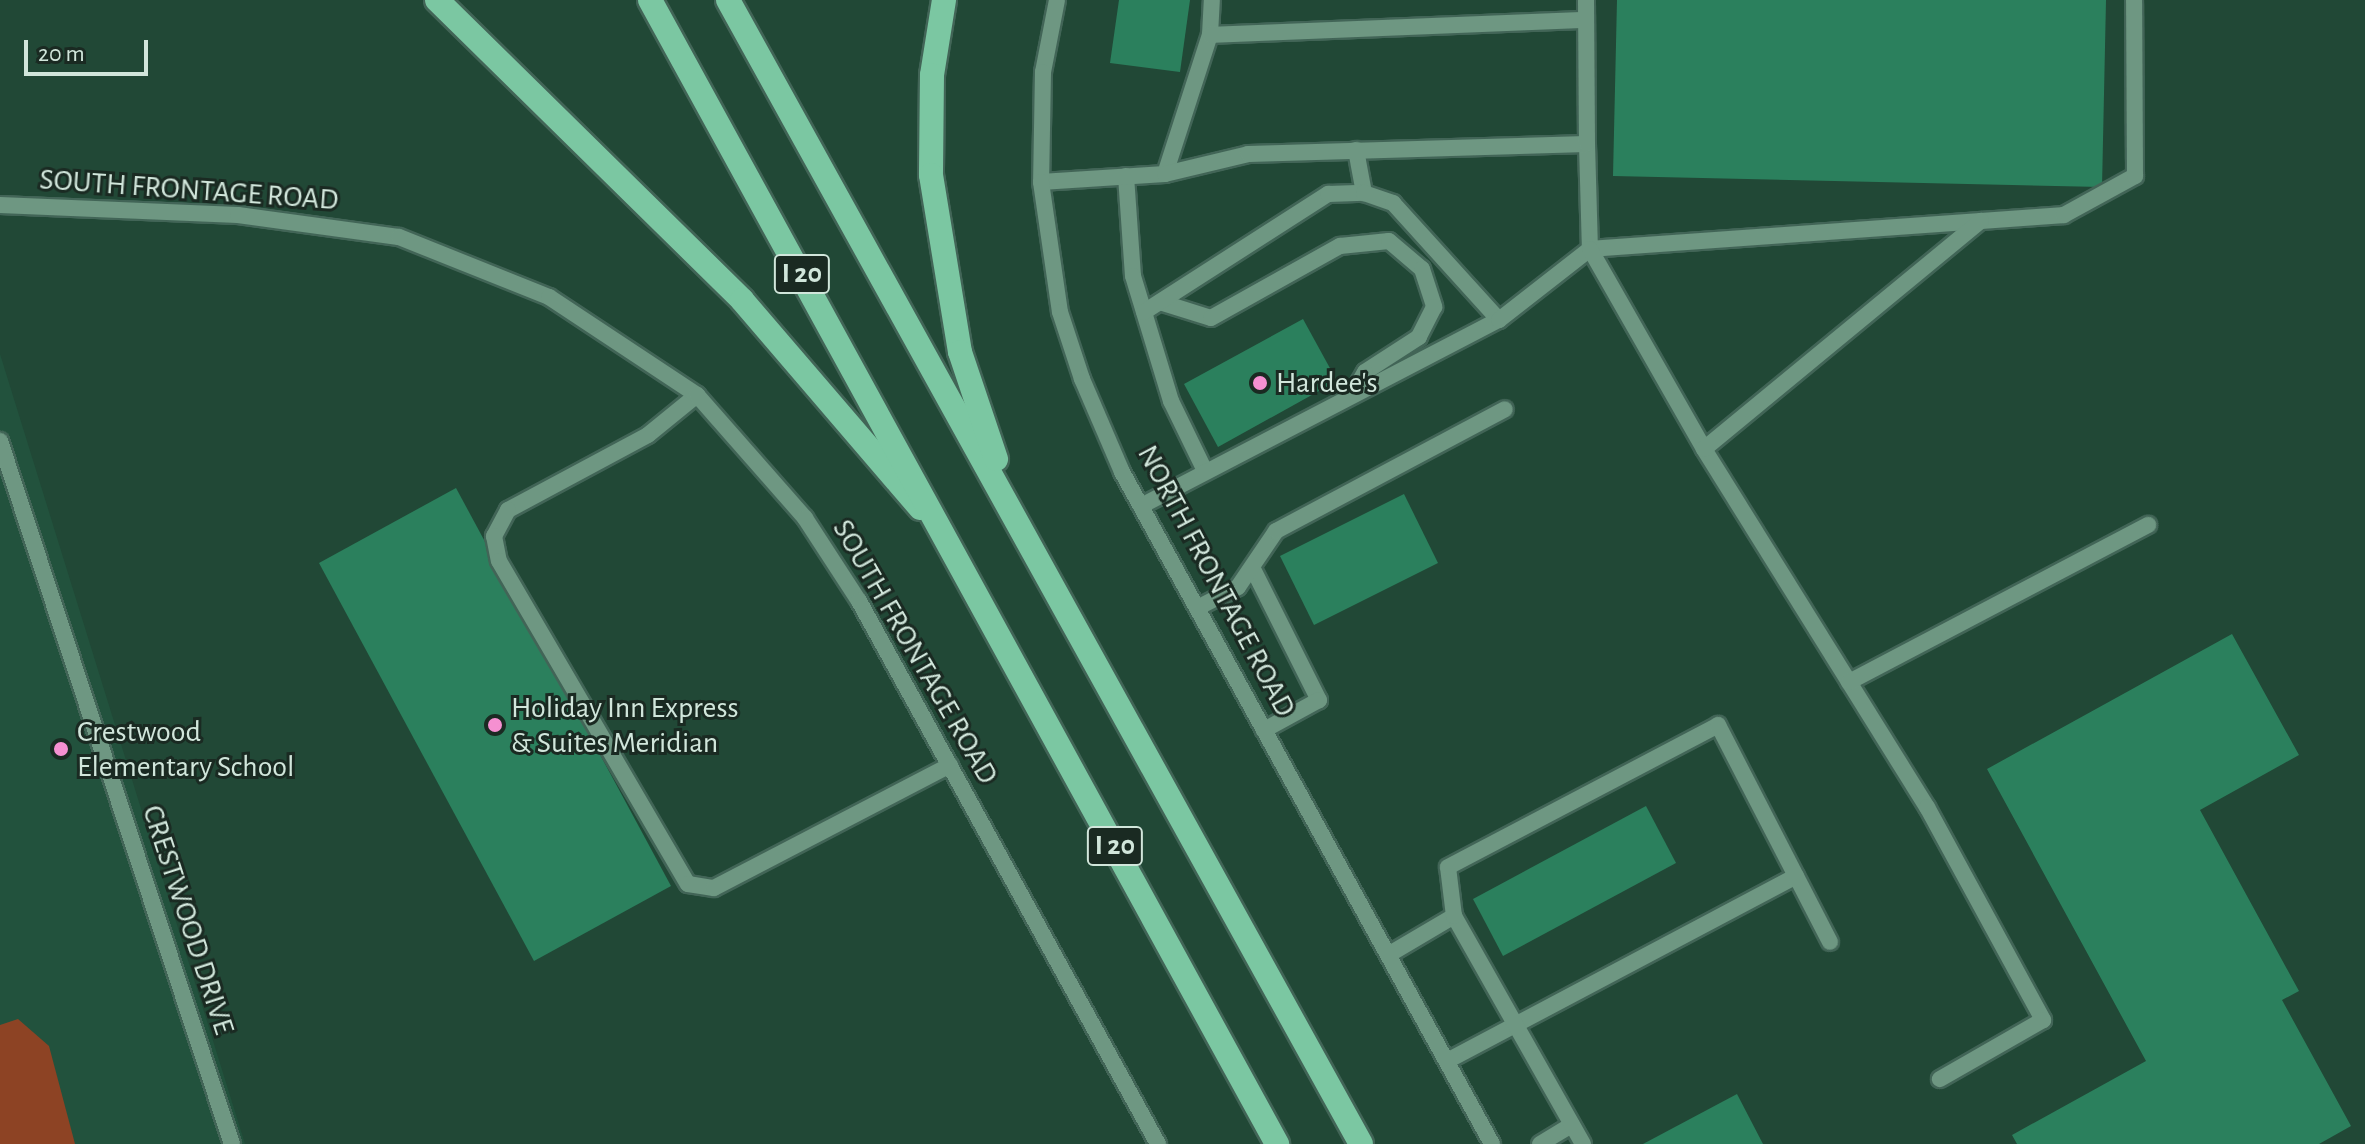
<!DOCTYPE html>
<html>
<head>
<meta charset="utf-8">
<style>
	body { margin:0 }
	#map { position:relative; width:2365px; height:1144px; overflow:hidden; background:#214836; font-family:"Alegreya Sans",sans-serif }
	div>[style] { position:absolute }
	[style*='--x'] { left:calc(var(--x)*1px); top:calc(var(--y)*1px); width:calc(var(--w)*1px); rotate:calc(var(--a)*1deg) }
	.built>* { inset:0; background:#22523d }
	.green>* { inset:0; background:#8d4324 }
	.building>* { inset:0; background:#2b805d }
	.roads { filter:drop-shadow(2px 0 #426557) drop-shadow(-2px 0 #426557) drop-shadow(0 2px #426557) drop-shadow(0 -2px #426557) }
	.service>* { height:16px; margin:-8px; padding:0 8px; transform-origin:8px; border-radius:8px; background:#6e9782 }
	.minor>* { height:16px; margin:-8px; padding:0 8px; transform-origin:8px; border-radius:8px; background:#6e9782 }
	.motorway>* { height:24px; margin:-12px; padding:0 12px; transform-origin:12px; border-radius:12px; background:#7bc7a2 }
	.dots>* { width:22px; height:22px; translate:-50% -50%; box-sizing:border-box; border:4px solid #1a2a22; border-radius:50% }
	span { translate:-50% -50%; white-space:nowrap; text-align:center; line-height:1.15; -webkit-text-stroke:6px #1a2a22; paint-order:stroke }
	.shield-label span { padding:2px 6px; background:#1a2a22; border:2px solid; border-radius:6px; -webkit-text-stroke-width:0 }
	.shield-label { font-size:28px; color:#d1e6db; font-weight:700 }
	.street-label { font-size:30px; color:#d1e6db }
	.poi-label { font-size:30px; color:#d1e6db }
	.left { translate:0 -50%; text-align:left }
	.scale { position:absolute; left:24px; top:40px; width:124px; height:36px; box-sizing:border-box; border:4px solid #d1e6db; border-top:0; padding-left:10px; font-size:24px; line-height:28px; white-space:nowrap; color:#d1e6db; -webkit-text-stroke:6px #1a2a22; paint-order:stroke }
</style>
</head>
<body>
<div id="map">
	<div class="built">
		<i style="clip-path:polygon(0 354px,245px 1144px,0 1144px)"></i>
	</div>
	<div class="green">
		<i style="clip-path:polygon(18px 1019px,49px 1046px,75px 1144px,0 1144px,0 1025px)"></i>
	</div>
	<div class="building">
		<i style="clip-path:polygon(1119px 0,1190px 0,1180px 72px,1110px 63px)"></i>
		<i style="clip-path:polygon(1617px 0,2106px 0,2102px 187px,1613px 176px)"></i>
		<i style="clip-path:polygon(1303px 319px,1337px 381px,1218px 447px,1184px 384px)"></i>
		<i style="clip-path:polygon(456px 488px,671px 886px,534px 961px,319px 563px)"></i>
		<i style="clip-path:polygon(1404px 494px,1438px 563px,1314px 625px,1280px 556px)"></i>
		<i style="clip-path:polygon(2232px 634px,2299px 755px,2200px 810px,2299px 991px,2282px 1000px,2351px 1126px,2319px 1144px,2017px 1144px,2012px 1135px,2146px 1061px,1987px 769px)"></i>
		<i style="clip-path:polygon(1646px 806px,1676px 863px,1503px 956px,1473px 899px)"></i>
		<i style="clip-path:polygon(1737px 1094px,1763px 1144px,1643px 1144px)"></i>
	</div>
	<div class="roads">
		<div class="service">
			<i style="--x:1210;--y:35;--w:35;--a:-87"></i>
			<i style="--x:1587;--y:144;--w:105;--a:88.4"></i>
			<i style="--x:1590;--y:249;--w:475;--a:-4.1"></i>
			<i style="--x:2064;--y:215;--w:81;--a:-28.8"></i>
			<i style="--x:2135;--y:176;--w:176;--a:-90.3"></i>
			<i style="--x:1356;--y:150;--w:44;--a:79.5"></i>
			<i style="--x:1165;--y:174;--w:146;--a:-72.1"></i>
			<i style="--x:1210;--y:35;--w:376;--a:-2.3"></i>
			<i style="--x:1126;--y:176;--w:100;--a:86"></i>
			<i style="--x:1133;--y:276;--w:131;--a:73.1"></i>
			<i style="--x:1171;--y:401;--w:76;--a:64.1"></i>
			<i style="--x:1041;--y:182;--w:124;--a:-3.7"></i>
			<i style="--x:1165;--y:174;--w:85;--a:-13.5"></i>
			<i style="--x:1248;--y:154;--w:339;--a:-1.7"></i>
			<i style="--x:1587;--y:144;--w:144;--a:-90.4"></i>
			<i style="--x:1160;--y:302;--w:53;--a:17.4"></i>
			<i style="--x:1211;--y:318;--w:148;--a:-29.2"></i>
			<i style="--x:1340;--y:246;--w:49;--a:-5.8"></i>
			<i style="--x:1389;--y:241;--w:43;--a:40.3"></i>
			<i style="--x:1422;--y:269;--w:40;--a:72"></i>
			<i style="--x:1434;--y:307;--w:34;--a:117"></i>
			<i style="--x:1419;--y:337;--w:64;--a:147.1"></i>
			<i style="--x:1365;--y:372;--w:24;--a:120"></i>
			<i style="--x:1144;--y:312;--w:219;--a:-32.7"></i>
			<i style="--x:1328;--y:194;--w:36;--a:-2"></i>
			<i style="--x:1364;--y:193;--w:31;--a:19"></i>
			<i style="--x:1393;--y:203;--w:158;--a:47.8"></i>
			<i style="--x:697;--y:395;--w:63;--a:140.8"></i>
			<i style="--x:648;--y:435;--w:159;--a:151.8"></i>
			<i style="--x:508;--y:510;--w:30;--a:118"></i>
			<i style="--x:494;--y:536;--w:25;--a:79"></i>
			<i style="--x:499;--y:561;--w:374;--a:59.7"></i>
			<i style="--x:688;--y:884;--w:26;--a:9"></i>
			<i style="--x:714;--y:888;--w:266;--a:-27.5"></i>
			<i style="--x:1704;--y:449;--w:422;--a:58.1"></i>
			<i style="--x:1927;--y:807;--w:243;--a:61.4"></i>
			<i style="--x:2043;--y:1020;--w:119;--a:150.2"></i>
			<i style="--x:1141;--y:506;--w:403;--a:-27.5"></i>
			<i style="--x:1499;--y:320;--w:115;--a:-38"></i>
			<i style="--x:1590;--y:249;--w:230;--a:60.3"></i>
			<i style="--x:1704;--y:449;--w:359;--a:-39.5"></i>
			<i style="--x:1253;--y:569;--w:147;--a:63.3"></i>
			<i style="--x:1319;--y:700;--w:63;--a:151.4"></i>
			<i style="--x:1197;--y:608;--w:46;--a:-27.1"></i>
			<i style="--x:1238;--y:587;--w:68;--a:-55.8"></i>
			<i style="--x:1276;--y:531;--w:259;--a:-28"></i>
			<i style="--x:1849;--y:682;--w:338;--a:-27.7"></i>
			<i style="--x:1388;--y:955;--w:77;--a:-30.6"></i>
			<i style="--x:1447;--y:1061;--w:395;--a:-27.9"></i>
			<i style="--x:1540;--y:1144;--w:37;--a:-31"></i>
			<i style="--x:1583;--y:1144;--w:262;--a:-119.5"></i>
			<i style="--x:1454;--y:916;--w:49;--a:-97"></i>
			<i style="--x:1448;--y:867;--w:305;--a:-27.7"></i>
			<i style="--x:1718;--y:725;--w:244;--a:62.7"></i>
		</div>
		<div class="minor">
			<i style="--x:1057;--y:0;--w:73;--a:101"></i>
			<i style="--x:1043;--y:72;--w:110;--a:91"></i>
			<i style="--x:1041;--y:182;--w:131;--a:81.7"></i>
			<i style="--x:1060;--y:312;--w:71;--a:71.8"></i>
			<i style="--x:1082;--y:379;--w:101;--a:66.7"></i>
			<i style="--x:1122;--y:472;--w:767;--a:61.16"></i>
			<i style="--x:0;--y:205;--w:238;--a:2.4"></i>
			<i style="--x:238;--y:215;--w:162;--a:7.8"></i>
			<i style="--x:399;--y:237;--w:162;--a:21.8"></i>
			<i style="--x:549;--y:297;--w:178;--a:33.5"></i>
			<i style="--x:697;--y:395;--w:164;--a:48.7"></i>
			<i style="--x:805;--y:518;--w:99;--a:57"></i>
			<i style="--x:859;--y:601;--w:620;--a:61.16"></i>
			<i style="--x:0;--y:441;--w:740;--a:71.74"></i>
		</div>
		<div class="motorway">
			<i style="--x:437;--y:0;--w:428;--a:44.5"></i>
			<i style="--x:742;--y:300;--w:274;--a:49.4"></i>
			<i style="--x:650;--y:0;--w:1305;--a:61.27"></i>
			<i style="--x:728;--y:0;--w:1307;--a:61.04"></i>
			<i style="--x:944;--y:0;--w:76;--a:99.1"></i>
			<i style="--x:932;--y:75;--w:100;--a:90.6"></i>
			<i style="--x:931;--y:175;--w:179;--a:80.7"></i>
			<i style="--x:960;--y:352;--w:113;--a:71.4"></i>
		</div>
	</div>
	<div class="dots">
		<i style="left:1260px;top:383px;background:#f590d1"></i>
		<i style="left:495px;top:725px;background:#f590d1"></i>
		<i style="left:61px;top:749px;background:#f590d1"></i>
	</div>
	<div class="shield-label">
		<span style="left:802px;top:274px">I 20</span>
		<span style="left:1115px;top:846px">I 20</span>
	</div>
	<div class="street-label">
		<span style="left:189px;top:190px;rotate:4deg">SOUTH FRONTAGE ROAD</span>
		<span style="left:1216px;top:581px;rotate:62deg">NORTH FRONTAGE ROAD</span>
		<span style="left:915px;top:652px;rotate:60deg">SOUTH FRONTAGE ROAD</span>
		<span style="left:188px;top:920px;rotate:72deg">CRESTWOOD DRIVE</span>
	</div>
	<div class="poi-label">
		<span class="left" style="left:1276px;top:383px">Hardee's</span>
		<span class="left" style="left:511px;top:725px">Holiday Inn Express<br>&amp; Suites Meridian</span>
		<span class="left" style="left:77px;top:749px">Crestwood<br>Elementary School</span>
	</div>
	<div class="scale">20 m</div>
</div>
</body>
</html>
